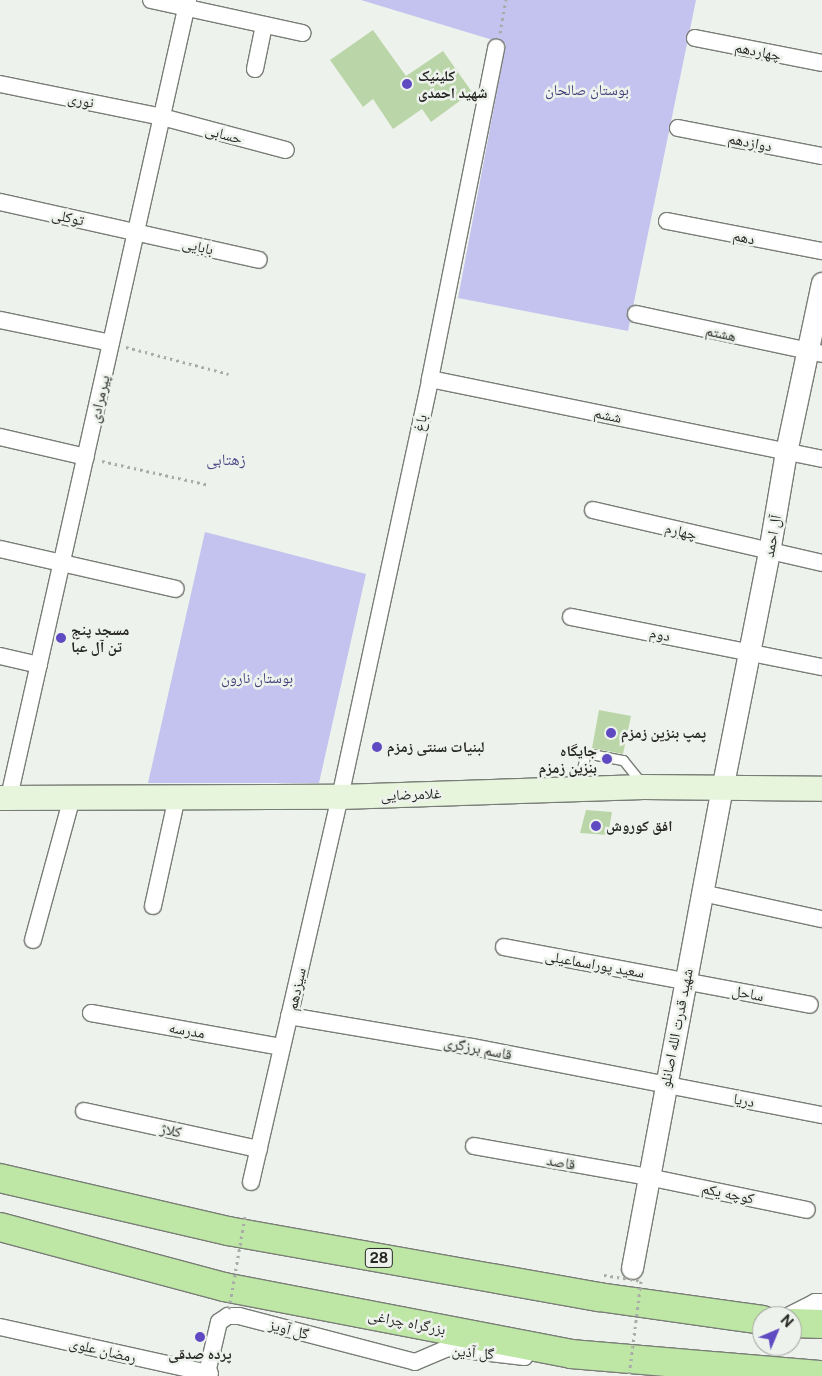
<!DOCTYPE html>
<html>
<head>
<meta charset="utf-8">
<style>
	body { margin:0 }
	#map { position:relative; width:822px; height:1376px; overflow:hidden; background:#eef2ec; font-family:"Public Sans","Noto Naskh Arabic",sans-serif }
	div>[style] { position:absolute }
	[style*='--x'] { left:calc(var(--x)*1px); top:calc(var(--y)*1px); width:calc(var(--w)*1px); rotate:calc(var(--a)*1deg) }
	.green>* { inset:0; background:#c4c3ef }
	.building>* { inset:0; background:#bad6a8 }
	.path>* { height:3px; margin-top:-1.5px; transform-origin:0; background:repeating-linear-gradient(90deg,#a9aca8 0 2.5px,transparent 0 6.5px) }
	.roads { filter:drop-shadow(1px 0 #797d77) drop-shadow(-1px 0 #797d77) drop-shadow(0 1px #797d77) drop-shadow(0 -1px #797d77) }
	.service>* { height:9px; margin:-4.5px; padding:0 4.5px; transform-origin:4.5px; border-radius:4.5px; background:#fff }
	.minor>* { height:16px; margin:-8px; padding:0 8px; transform-origin:8px; border-radius:8px; background:#fff }
	.tertiary>* { height:21px; margin:-10.5px; padding:0 10.5px; transform-origin:10.5px; border-radius:10.5px; background:#fff }
	.secondary>* { height:24px; margin:-12px; padding:0 12px; transform-origin:12px; border-radius:12px; background:#e7f5dd }
	.trunk>* { height:28px; margin:-14px; padding:0 14px; transform-origin:14px; border-radius:14px; background:#bee6a4 }
	.path-bridge>* { height:3px; margin-top:-1.5px; transform-origin:0; background:repeating-linear-gradient(90deg,#a9aca8 0 2.5px,transparent 0 6.5px) }
	.dots>* { width:14px; height:14px; translate:-50% -50%; box-sizing:border-box; border:2px solid #eef2ec; border-radius:50% }
	span { translate:-50% -50%; white-space:nowrap; text-align:center; line-height:1.15; -webkit-text-stroke:5px #eef2ec; paint-order:stroke }
	.shield-label span { padding:1px 4px; background:#eef2ec; border:1px solid; border-radius:4px; -webkit-text-stroke-width:0 }
	.shield-label { font-size:14px; color:#282927; font-weight:700 }
	.street-label { font-size:15px; color:#282927 }
	.poi-label { font-size:15px; color:#282927; font-weight:700 }
	.left { translate:0 -50%; text-align:left }
	.right { translate:-100% -50%; text-align:right }
	.park-label { font-size:15px; color:#433d79 }
	.neighbourhood-label { font-size:16px; color:#504a88 }
	.north { position:absolute; left:752px; top:1306px; width:50px; height:50px; box-sizing:border-box; background:#eef2ec; border:1px solid #9fa29d; border-radius:50%; rotate:45deg; font-size:14px; font-weight:700; line-height:20px; text-align:center; color:#282927 }
	.north::after { content:''; display:block; margin:auto; width:18px; height:22px; background:#5f4ac2; clip-path:polygon(50% 0,100% 100%,50% 72%,0 100%) }
</style>
</head>
<body>
<div id="map">
	<div class="green">
		<i style="clip-path:polygon(361px 0,696px 0,628px 331px,458px 298px,506px 44px)"></i>
		<i style="clip-path:polygon(205px 532px,366px 574px,319px 783px,148px 783px)"></i>
	</div>
	<div class="building">
		<i style="clip-path:polygon(373px 30px,406px 76px,443px 51px,472px 92px,431px 122px,422px 109px,393px 129px,373px 99px,363px 107px,330px 60px)"></i>
		<i style="clip-path:polygon(599px 710px,631px 716px,623px 754px,592px 748px)"></i>
		<i style="clip-path:polygon(586px 810px,612px 812px,608px 835px,580px 833px)"></i>
	</div>
	<div class="path">
		<i style="--x:500;--y:33;--w:34;--a:-80"></i>
		<i style="--x:126;--y:347;--w:106;--a:14.7"></i>
		<i style="--x:102;--y:461;--w:110;--a:12.6"></i>
	</div>
	<div class="roads">
		<div class="service">
			<i style="--x:577;--y:787;--w:35;--a:-75"></i>
			<i style="--x:586;--y:753;--w:38;--a:11"></i>
			<i style="--x:623;--y:760;--w:32;--a:51"></i>
		</div>
		<div class="minor">
			<i style="--x:151;--y:0;--w:155;--a:12.3"></i>
			<i style="--x:695;--y:38;--w:129;--a:11.1"></i>
			<i style="--x:255;--y:69;--w:45;--a:-78.4"></i>
			<i style="--x:0;--y:84;--w:165;--a:11.5"></i>
			<i style="--x:162;--y:117;--w:128;--a:14.9"></i>
			<i style="--x:678;--y:128;--w:147;--a:11"></i>
			<i style="--x:0;--y:202;--w:265;--a:12.6"></i>
			<i style="--x:667;--y:221;--w:158;--a:11"></i>
			<i style="--x:636;--y:314;--w:190;--a:12.1"></i>
			<i style="--x:0;--y:320;--w:113;--a:11.7"></i>
			<i style="--x:430;--y:379;--w:400;--a:11.5"></i>
			<i style="--x:0;--y:437;--w:88;--a:13.1"></i>
			<i style="--x:593;--y:510;--w:235;--a:13"></i>
			<i style="--x:0;--y:549;--w:180;--a:12.8"></i>
			<i style="--x:571;--y:617;--w:256;--a:11.3"></i>
			<i style="--x:0;--y:656;--w:40;--a:13"></i>
			<i style="--x:9;--y:797;--w:817;--a:-77.34"></i>
			<i style="--x:702;--y:893;--w:122;--a:12.3"></i>
			<i style="--x:153;--y:906;--w:112;--a:-77.6"></i>
			<i style="--x:33;--y:940;--w:148;--a:-74.7"></i>
			<i style="--x:504;--y:947;--w:311;--a:10.7"></i>
			<i style="--x:91;--y:1013;--w:194;--a:10.1"></i>
			<i style="--x:289;--y:1016;--w:186;--a:9.6"></i>
			<i style="--x:472;--y:1047;--w:357;--a:11"></i>
			<i style="--x:84;--y:1111;--w:179;--a:12.3"></i>
			<i style="--x:474;--y:1146;--w:177;--a:10.1"></i>
			<i style="--x:648;--y:1177;--w:162;--a:11.7"></i>
			<i style="--x:251;--y:1182;--w:395;--a:-77"></i>
			<i style="--x:340;--y:797;--w:428;--a:-77.8"></i>
			<i style="--x:430;--y:379;--w:338;--a:-78.7"></i>
			<i style="--x:788;--y:1316;--w:30;--a:-27"></i>
			<i style="--x:815;--y:1302;--w:7;--a:0"></i>
			<i style="--x:0;--y:1327;--w:212;--a:12.5"></i>
			<i style="--x:207;--y:1373;--w:52;--a:-76.8"></i>
			<i style="--x:219;--y:1322;--w:11;--a:-34"></i>
			<i style="--x:228;--y:1316;--w:11;--a:0"></i>
			<i style="--x:239;--y:1316;--w:182;--a:14.6"></i>
			<i style="--x:415;--y:1362;--w:36;--a:-23"></i>
			<i style="--x:448;--y:1348;--w:77;--a:6.8"></i>
		</div>
		<div class="tertiary">
			<i style="--x:632;--y:1268;--w:487;--a:-79.4"></i>
			<i style="--x:722;--y:789;--w:242;--a:-78.8"></i>
			<i style="--x:769;--y:552;--w:101;--a:-80.4"></i>
			<i style="--x:786;--y:452;--w:173;--a:-78"></i>
			<i style="--x:206;--y:1376;--w:3;--a:-72"></i>
		</div>
		<div class="secondary">
			<i style="--x:0;--y:798;--w:340;--a:-0.2"></i>
			<i style="--x:340;--y:797;--w:304;--a:-1.9"></i>
			<i style="--x:644;--y:787;--w:178;--a:0.6"></i>
		</div>
		<div class="trunk">
			<i style="--x:0;--y:1178;--w:234;--a:13.1"></i>
			<i style="--x:228;--y:1231;--w:377;--a:10.1"></i>
			<i style="--x:599;--y:1297;--w:165;--a:8"></i>
			<i style="--x:0;--y:1227;--w:232;--a:15"></i>
			<i style="--x:224;--y:1287;--w:353;--a:10.9"></i>
			<i style="--x:571;--y:1354;--w:252;--a:4.8"></i>
			<i style="--x:792;--y:1323;--w:30;--a:2"></i>
		</div>
	</div>
	<div class="path-bridge">
		<i style="--x:604;--y:1275;--w:37;--a:9"></i>
		<i style="--x:641;--y:1281;--w:96;--a:97.2"></i>
		<i style="--x:229;--y:1309;--w:94;--a:-80.2"></i>
	</div>
	<div class="dots">
		<i style="left:407px;top:84px;background:#5f4ac2"></i>
		<i style="left:61px;top:638px;background:#5f4ac2"></i>
		<i style="left:611px;top:733px;background:#5f4ac2"></i>
		<i style="left:377px;top:747px;background:#5f4ac2"></i>
		<i style="left:607px;top:759px;background:#5f4ac2"></i>
		<i style="left:596px;top:826px;background:#5f4ac2"></i>
		<i style="left:200px;top:1337px;background:#5f4ac2"></i>
	</div>
	<div class="shield-label">
		<span style="left:379px;top:1258px">28</span>
	</div>
	<div class="street-label">
		<span style="left:758px;top:51px;rotate:11deg">چهاردهم</span>
		<span style="left:81px;top:100px;rotate:12deg">نوری</span>
		<span style="left:224px;top:134px;rotate:15deg">حسابی</span>
		<span style="left:750px;top:142px;rotate:11deg">دوازدهم</span>
		<span style="left:68px;top:217px;rotate:12deg">توکلی</span>
		<span style="left:744px;top:237px;rotate:12deg">دهم</span>
		<span style="left:198px;top:246px;rotate:13deg">بابایی</span>
		<span style="left:721px;top:333px;rotate:12deg">هشتم</span>
		<span style="left:99px;top:399px;rotate:-77deg">پیرمرادی</span>
		<span style="left:608px;top:415px;rotate:12deg">ششم</span>
		<span style="left:420px;top:423px;rotate:-78deg">باغ</span>
		<span style="left:681px;top:531px;rotate:13deg">چهارم</span>
		<span style="left:772px;top:536px;rotate:-80deg">آل احمد</span>
		<span style="left:660px;top:634px;rotate:11deg">دوم</span>
		<span style="left:411px;top:794px;rotate:-2deg">غلامرضایی</span>
		<span style="left:595px;top:964px;rotate:10deg">سعید پوراسماعیلی</span>
		<span style="left:296px;top:989px;rotate:-77deg">سیزدهم</span>
		<span style="left:748px;top:993px;rotate:11deg">ساحل</span>
		<span style="left:676px;top:1028px;rotate:-79deg">شهید قدرت الله اصانلو</span>
		<span style="left:187px;top:1030px;rotate:10deg">مدرسه</span>
		<span style="left:478px;top:1048px;rotate:11deg">قاسم برزگری</span>
		<span style="left:744px;top:1100px;rotate:11deg">دریا</span>
		<span style="left:171px;top:1130px;rotate:12deg">کلاژ</span>
		<span style="left:561px;top:1162px;rotate:10deg">قاصد</span>
		<span style="left:728px;top:1193px;rotate:12deg">کوچه یکم</span>
		<span style="left:407px;top:1322px;rotate:11deg">بزرگراه چراغی</span>
		<span style="left:289px;top:1329px;rotate:15deg">گل آویز</span>
		<span style="left:103px;top:1350px;rotate:13deg">رمضان علوی</span>
		<span style="left:473px;top:1352px;rotate:5deg">گل آذین</span>
	</div>
	<div class="poi-label">
		<span class="left" style="left:418px;top:84px">کلینیک<br>شهید احمدی</span>
		<span class="left" style="left:71px;top:638px">مسجد پنج<br>تن آل عبا</span>
		<span class="left" style="left:621px;top:733px">پمپ بنزین زمزم</span>
		<span class="left" style="left:387px;top:747px">لبنیات سنتی زمزم</span>
		<span class="right" style="left:597px;top:759px">جایگاه<br>بنزین زمزم</span>
		<span class="left" style="left:606px;top:826px">افق کوروش</span>
		<span style="left:200px;top:1354px">پرده صدقی</span>
	</div>
	<div class="park-label">
		<span style="left:587px;top:90px">بوستان صالحان</span>
		<span style="left:257px;top:678px">بوستان نارون</span>
	</div>
	<div class="neighbourhood-label">
		<span style="left:226px;top:460px">زهتابی</span>
	</div>
	<div class="north">N</div>
</div>
</body>
</html>
